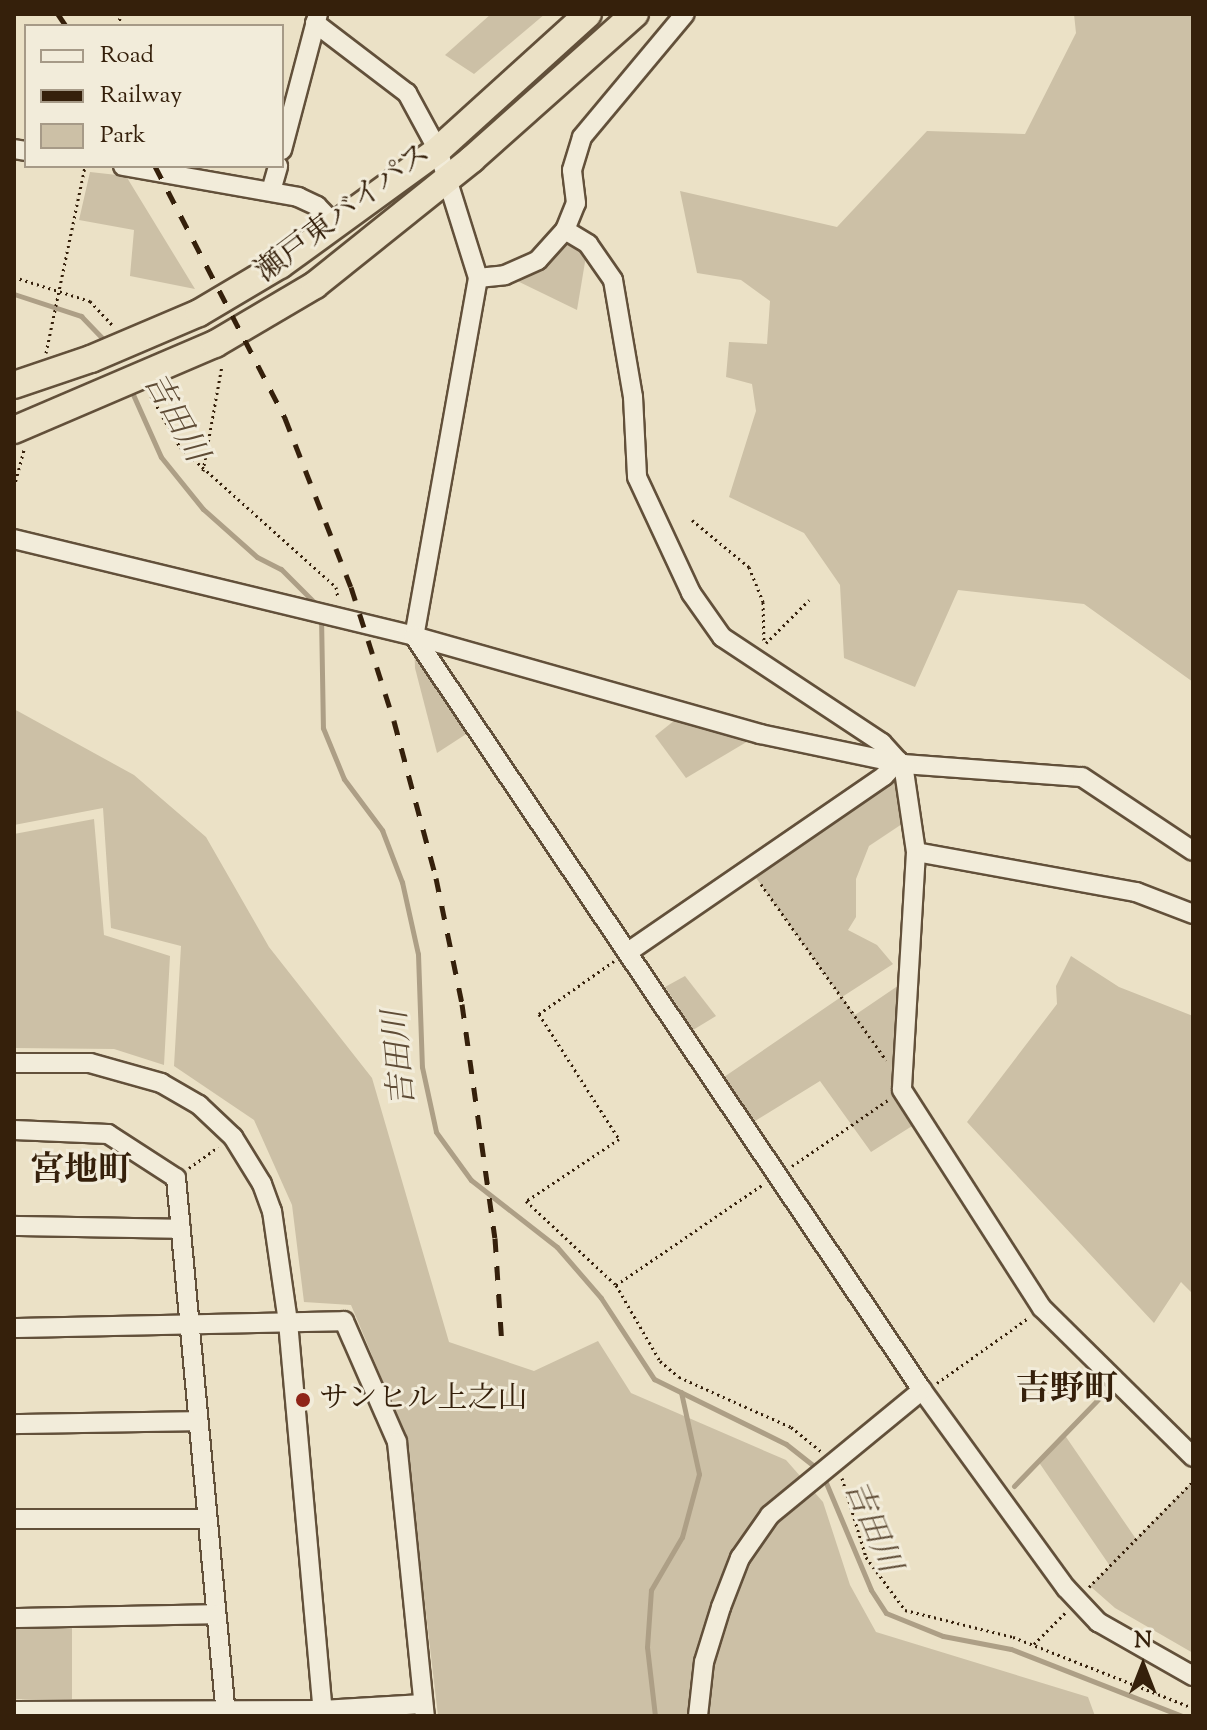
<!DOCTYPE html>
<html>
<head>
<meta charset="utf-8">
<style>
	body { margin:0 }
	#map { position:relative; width:1207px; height:1730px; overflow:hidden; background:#ebe1c6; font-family:"Sorts Mill Goudy","Noto Serif JP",serif }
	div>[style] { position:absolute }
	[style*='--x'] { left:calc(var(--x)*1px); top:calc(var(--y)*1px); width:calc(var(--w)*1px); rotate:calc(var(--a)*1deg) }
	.green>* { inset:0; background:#ccc0a6 }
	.stream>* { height:5px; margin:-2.5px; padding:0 2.5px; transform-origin:2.5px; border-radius:2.5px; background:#ad9f86 }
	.path>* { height:3px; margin-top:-1.5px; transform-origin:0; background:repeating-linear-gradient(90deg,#35200b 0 2px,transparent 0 6px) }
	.roads { filter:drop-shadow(2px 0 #62503a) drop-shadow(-2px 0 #62503a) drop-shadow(0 2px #62503a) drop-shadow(0 -2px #62503a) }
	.minor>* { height:18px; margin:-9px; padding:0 9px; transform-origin:9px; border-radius:9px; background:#f2ecda }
	.highway>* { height:26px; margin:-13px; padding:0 13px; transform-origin:13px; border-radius:13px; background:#ebe1c6 }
	.rail>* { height:5px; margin-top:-2.5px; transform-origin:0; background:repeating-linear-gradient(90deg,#35200b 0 14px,transparent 0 28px) }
	.dots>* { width:22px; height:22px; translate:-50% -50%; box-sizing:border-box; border:4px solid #f2ecda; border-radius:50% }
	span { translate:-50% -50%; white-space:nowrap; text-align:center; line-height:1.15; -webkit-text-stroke:6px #f2ecda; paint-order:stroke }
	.street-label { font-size:30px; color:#35200b }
	.poi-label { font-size:30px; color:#35200b }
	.left { translate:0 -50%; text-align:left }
	.water-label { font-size:32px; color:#5f4c36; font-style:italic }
	.quarter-label { font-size:34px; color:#35200b; font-weight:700 }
	.frame { position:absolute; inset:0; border:16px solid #35200b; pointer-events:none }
	.legend { position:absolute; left:24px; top:24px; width:260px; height:144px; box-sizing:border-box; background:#f2ecda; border:2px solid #a69a87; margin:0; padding:10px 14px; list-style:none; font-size:24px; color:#35200b }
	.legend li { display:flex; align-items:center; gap:16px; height:40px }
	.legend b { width:40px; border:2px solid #a69a87 }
	.north { position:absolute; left:1103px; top:1626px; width:80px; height:80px; -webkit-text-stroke:6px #f2ecda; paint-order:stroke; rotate:0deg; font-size:22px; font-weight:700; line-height:32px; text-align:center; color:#35200b }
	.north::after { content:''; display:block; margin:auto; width:28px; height:36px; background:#35200b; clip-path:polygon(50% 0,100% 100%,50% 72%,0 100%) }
</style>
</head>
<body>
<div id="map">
	<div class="green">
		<i style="clip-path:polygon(491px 14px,545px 14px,474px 74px,445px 55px)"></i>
		<i style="clip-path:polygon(1074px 14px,1193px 14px,1193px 682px,1084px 604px,958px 590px,915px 687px,844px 658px,840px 585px,804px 533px,729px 497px,756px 411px,752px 384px,726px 377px,729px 342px,767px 344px,770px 301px,741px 280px,697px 273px,680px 191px,837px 227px,927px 131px,1025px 134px,1076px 33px)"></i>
		<i style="clip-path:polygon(90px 172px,126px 176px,195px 289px,130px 276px,134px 230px,79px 220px)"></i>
		<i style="clip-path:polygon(565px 230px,588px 244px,577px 310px,505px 275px)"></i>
		<i style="clip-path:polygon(414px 636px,477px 727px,437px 753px,415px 668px)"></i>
		<i style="clip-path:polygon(14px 709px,134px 775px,206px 837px,269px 947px,372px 1078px,449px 1342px,534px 1371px,598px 1341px,631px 1393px,786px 1460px,823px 1502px,850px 1585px,876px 1632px,1088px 1697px,1095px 1716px,438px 1716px,405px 1434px,351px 1305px,304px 1302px,292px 1205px,254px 1120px,174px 1066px,181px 946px,111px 928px,103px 808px,14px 825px)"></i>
		<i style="clip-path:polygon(685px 712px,760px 734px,686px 778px,655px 736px)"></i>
		<i style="clip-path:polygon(898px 761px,911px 818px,869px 846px,856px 879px,856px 917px,848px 930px,877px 945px,893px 964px,842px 997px,855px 1015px,908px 979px,902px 1090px,920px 1121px,871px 1152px,820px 1081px,755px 1121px,724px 1077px,841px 997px,749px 868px)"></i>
		<i style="clip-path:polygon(94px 819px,104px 935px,170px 956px,164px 1065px,114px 1049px,14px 1048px,14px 834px)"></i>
		<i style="clip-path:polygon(1071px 956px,1119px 987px,1193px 1016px,1193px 1294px,1181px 1282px,1154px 1323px,967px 1122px,1057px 1004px,1056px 986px)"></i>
		<i style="clip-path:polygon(685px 976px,716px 1016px,693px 1030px,665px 987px)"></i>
		<i style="clip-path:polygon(1064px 1434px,1136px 1539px,1193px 1481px,1193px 1653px,1115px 1608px,1090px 1586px,1110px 1566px,1038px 1461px)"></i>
		<i style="clip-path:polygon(14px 1618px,72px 1619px,72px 1699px,14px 1699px)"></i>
	</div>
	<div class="stream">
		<i style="--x:14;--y:294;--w:71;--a:18.2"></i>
		<i style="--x:81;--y:316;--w:36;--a:46"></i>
		<i style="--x:131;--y:390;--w:73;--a:65.9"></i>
		<i style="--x:161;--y:457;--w:67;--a:51.1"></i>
		<i style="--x:203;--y:509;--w:72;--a:41.6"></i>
		<i style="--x:257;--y:557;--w:27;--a:27"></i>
		<i style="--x:281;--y:569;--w:54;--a:45"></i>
		<i style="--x:321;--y:616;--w:112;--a:89"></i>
		<i style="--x:323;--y:728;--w:55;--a:67.6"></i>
		<i style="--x:344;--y:779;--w:64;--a:53.3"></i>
		<i style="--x:382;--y:830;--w:56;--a:69"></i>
		<i style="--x:402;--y:882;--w:74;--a:77.5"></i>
		<i style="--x:418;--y:954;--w:113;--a:88"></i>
		<i style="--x:422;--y:1067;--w:66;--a:77.8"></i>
		<i style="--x:436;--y:1132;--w:59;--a:53.9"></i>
		<i style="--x:471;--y:1180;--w:109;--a:37.9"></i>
		<i style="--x:557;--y:1247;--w:67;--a:49.2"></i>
		<i style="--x:601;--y:1298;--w:97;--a:56.8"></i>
		<i style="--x:654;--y:1379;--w:147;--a:26.2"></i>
		<i style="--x:786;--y:1444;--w:42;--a:38.2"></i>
		<i style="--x:824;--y:1478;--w:121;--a:67.2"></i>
		<i style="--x:871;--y:1590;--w:27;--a:57"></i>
		<i style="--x:886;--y:1613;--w:61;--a:22"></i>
		<i style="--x:943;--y:1636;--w:69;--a:10.8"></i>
		<i style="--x:1011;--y:1649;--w:184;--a:21.4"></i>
		<i style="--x:1014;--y:1486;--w:138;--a:-45.9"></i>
		<i style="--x:655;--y:1716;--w:69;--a:-96.6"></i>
		<i style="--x:647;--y:1647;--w:57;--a:-86"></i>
		<i style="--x:651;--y:1590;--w:61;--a:-59.7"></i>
		<i style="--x:682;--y:1537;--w:65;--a:-74.9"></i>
		<i style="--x:699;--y:1474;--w:84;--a:-102.4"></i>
	</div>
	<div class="path">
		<i style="--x:118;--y:26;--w:12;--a:-76"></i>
		<i style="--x:14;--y:277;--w:80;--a:17.5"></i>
		<i style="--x:90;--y:301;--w:34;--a:47"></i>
		<i style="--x:46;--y:353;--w:191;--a:-78.2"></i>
		<i style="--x:151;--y:396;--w:59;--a:60.4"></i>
		<i style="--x:180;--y:447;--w:210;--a:41.9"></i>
		<i style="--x:336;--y:587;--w:11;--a:80"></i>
		<i style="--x:203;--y:471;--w:108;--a:-79.8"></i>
		<i style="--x:14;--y:487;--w:39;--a:-75"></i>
		<i style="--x:692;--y:520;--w:74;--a:39.5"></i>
		<i style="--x:749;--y:567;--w:38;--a:68"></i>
		<i style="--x:763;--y:602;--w:40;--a:88.6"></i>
		<i style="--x:766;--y:643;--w:61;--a:-45"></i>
		<i style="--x:761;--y:884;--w:216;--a:54.6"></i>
		<i style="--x:614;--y:961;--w:92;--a:144.8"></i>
		<i style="--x:539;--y:1014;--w:148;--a:57.4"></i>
		<i style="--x:619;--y:1139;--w:112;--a:146.3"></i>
		<i style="--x:526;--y:1201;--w:123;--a:43"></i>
		<i style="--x:616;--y:1285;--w:88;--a:59.9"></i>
		<i style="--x:660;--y:1361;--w:25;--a:40"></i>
		<i style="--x:679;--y:1377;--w:123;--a:24.1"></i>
		<i style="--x:791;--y:1427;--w:38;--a:39"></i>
		<i style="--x:792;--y:1166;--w:116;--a:-34.5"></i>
		<i style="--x:189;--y:1168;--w:36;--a:-36"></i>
		<i style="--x:616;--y:1285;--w:177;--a:-34.4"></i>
		<i style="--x:937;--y:1383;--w:112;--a:-35.5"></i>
		<i style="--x:842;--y:1478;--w:83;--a:73.1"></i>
		<i style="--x:866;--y:1557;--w:66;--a:53.7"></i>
		<i style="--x:905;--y:1610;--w:111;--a:14"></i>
		<i style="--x:1013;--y:1637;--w:193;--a:21.5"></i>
		<i style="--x:1089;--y:1587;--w:148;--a:-45.5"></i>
		<i style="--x:1034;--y:1644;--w:44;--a:-45"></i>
	</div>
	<div class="roads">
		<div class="minor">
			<i style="--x:315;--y:23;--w:116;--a:37.3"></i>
			<i style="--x:407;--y:93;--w:65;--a:61.5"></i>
			<i style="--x:438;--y:150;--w:134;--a:72.6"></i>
			<i style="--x:478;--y:278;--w:364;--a:100.1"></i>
			<i style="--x:414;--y:636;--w:909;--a:56.03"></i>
			<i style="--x:922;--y:1390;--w:245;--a:54"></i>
			<i style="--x:1066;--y:1588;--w:47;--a:46.7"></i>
			<i style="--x:1098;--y:1622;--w:109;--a:29.6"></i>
			<i style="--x:14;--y:149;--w:12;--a:9"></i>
			<i style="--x:282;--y:150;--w:141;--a:-75.2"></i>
			<i style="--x:123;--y:166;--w:178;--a:10"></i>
			<i style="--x:298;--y:197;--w:21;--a:25"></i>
			<i style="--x:317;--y:206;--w:28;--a:46"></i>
			<i style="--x:271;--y:191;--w:26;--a:-74"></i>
			<i style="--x:565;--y:230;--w:27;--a:31"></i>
			<i style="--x:588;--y:244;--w:44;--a:55.2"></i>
			<i style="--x:613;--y:280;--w:119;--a:80.3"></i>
			<i style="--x:633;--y:397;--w:80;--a:87.1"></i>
			<i style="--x:637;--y:477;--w:128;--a:65"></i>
			<i style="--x:691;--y:593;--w:54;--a:54.8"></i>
			<i style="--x:722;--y:637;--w:192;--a:33.5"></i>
			<i style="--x:882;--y:743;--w:24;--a:48"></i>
			<i style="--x:478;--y:278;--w:27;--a:-6"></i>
			<i style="--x:505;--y:275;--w:36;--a:-24"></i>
			<i style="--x:538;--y:260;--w:40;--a:-48"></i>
			<i style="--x:565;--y:230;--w:29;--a:-68"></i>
			<i style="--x:576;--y:203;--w:33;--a:-97"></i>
			<i style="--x:572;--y:170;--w:34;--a:-73"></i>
			<i style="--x:582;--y:137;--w:160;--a:-50.1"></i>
			<i style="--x:14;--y:539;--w:412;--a:13.6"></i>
			<i style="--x:414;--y:636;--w:360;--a:15.8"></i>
			<i style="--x:760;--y:734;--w:146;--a:11.8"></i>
			<i style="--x:903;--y:764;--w:179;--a:4.2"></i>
			<i style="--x:1082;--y:777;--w:133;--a:33.7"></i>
			<i style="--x:903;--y:764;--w:89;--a:81.6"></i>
			<i style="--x:916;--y:852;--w:238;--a:93.4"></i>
			<i style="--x:902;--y:1090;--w:259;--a:57.3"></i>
			<i style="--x:1042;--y:1308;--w:212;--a:44.6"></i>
			<i style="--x:916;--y:852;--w:224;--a:10.3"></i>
			<i style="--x:1136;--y:892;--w:61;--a:21.1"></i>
			<i style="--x:631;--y:950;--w:307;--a:-34.5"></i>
			<i style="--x:884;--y:776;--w:21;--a:-47"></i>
			<i style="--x:14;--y:1063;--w:76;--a:0"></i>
			<i style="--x:90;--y:1063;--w:74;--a:15.7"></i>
			<i style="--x:161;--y:1083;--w:44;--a:30.1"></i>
			<i style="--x:199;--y:1105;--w:47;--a:43.3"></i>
			<i style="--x:233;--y:1137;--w:55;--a:58.3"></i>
			<i style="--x:262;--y:1184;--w:29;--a:70"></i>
			<i style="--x:272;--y:1211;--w:112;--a:81.8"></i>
			<i style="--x:288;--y:1322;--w:396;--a:84.9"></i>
			<i style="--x:14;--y:1130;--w:94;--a:2.4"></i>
			<i style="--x:108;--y:1134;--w:81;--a:32.9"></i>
			<i style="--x:176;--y:1178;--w:540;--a:84.69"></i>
			<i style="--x:14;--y:1226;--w:167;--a:1"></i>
			<i style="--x:14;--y:1328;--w:330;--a:-1.2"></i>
			<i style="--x:344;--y:1321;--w:132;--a:66.3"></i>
			<i style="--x:397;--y:1442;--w:275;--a:84.2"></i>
			<i style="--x:14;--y:1424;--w:183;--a:-0.9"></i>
			<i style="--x:14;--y:1519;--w:192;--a:0"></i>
			<i style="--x:14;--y:1618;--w:202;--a:-1.1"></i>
			<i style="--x:14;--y:1711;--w:308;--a:-0.2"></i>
			<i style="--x:322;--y:1710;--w:101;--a:-3.4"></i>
			<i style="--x:698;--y:1716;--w:54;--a:-83.7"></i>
			<i style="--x:704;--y:1662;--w:58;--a:-72.8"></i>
			<i style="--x:721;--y:1607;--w:53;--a:-68.8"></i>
			<i style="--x:740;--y:1558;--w:52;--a:-55.1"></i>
			<i style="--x:770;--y:1515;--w:197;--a:-39.4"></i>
		</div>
		<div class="highway">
			<i style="--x:14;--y:385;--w:81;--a:-18.7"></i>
			<i style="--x:91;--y:359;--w:117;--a:-23.1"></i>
			<i style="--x:199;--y:313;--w:94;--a:-30.7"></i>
			<i style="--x:280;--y:265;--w:195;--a:-36"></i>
			<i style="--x:438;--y:150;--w:202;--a:-42.2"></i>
			<i style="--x:14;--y:430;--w:219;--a:-23.2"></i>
			<i style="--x:215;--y:344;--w:116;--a:-30.5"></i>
			<i style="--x:315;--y:285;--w:201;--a:-38.7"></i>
			<i style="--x:472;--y:159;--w:218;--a:-41.7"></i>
		</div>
	</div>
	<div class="rail">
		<i style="--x:58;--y:14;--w:14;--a:56"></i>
		<i style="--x:155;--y:166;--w:284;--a:62.7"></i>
		<i style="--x:285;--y:418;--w:181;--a:68.7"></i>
		<i style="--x:351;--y:587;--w:141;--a:72.2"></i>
		<i style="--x:394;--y:721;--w:163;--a:75"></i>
		<i style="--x:436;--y:878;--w:129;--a:78.3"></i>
		<i style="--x:462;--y:1004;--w:236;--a:82"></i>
		<i style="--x:495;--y:1238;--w:107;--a:86.3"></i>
	</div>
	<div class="dots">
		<i style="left:303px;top:1400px;background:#8f2418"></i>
	</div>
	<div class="street-label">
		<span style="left:344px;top:214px;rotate:-37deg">瀬戸東バイパス</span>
	</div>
	<div class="poi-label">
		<span class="left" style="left:319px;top:1400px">サンヒル上之山</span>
	</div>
	<div class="water-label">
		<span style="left:174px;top:418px;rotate:61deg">吉田川</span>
		<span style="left:401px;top:1058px;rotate:-95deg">吉田川</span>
		<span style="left:871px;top:1527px;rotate:67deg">吉田川</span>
	</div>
	<div class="quarter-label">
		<span style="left:81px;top:1172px">宮地町</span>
		<span style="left:1067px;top:1391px">吉野町</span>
	</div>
	<div class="frame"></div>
	<ul class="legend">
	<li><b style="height:10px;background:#f2ecda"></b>Road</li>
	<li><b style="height:10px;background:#35200b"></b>Railway</li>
	<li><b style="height:22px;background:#ccc0a6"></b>Park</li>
	</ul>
	<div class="north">N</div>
</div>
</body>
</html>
